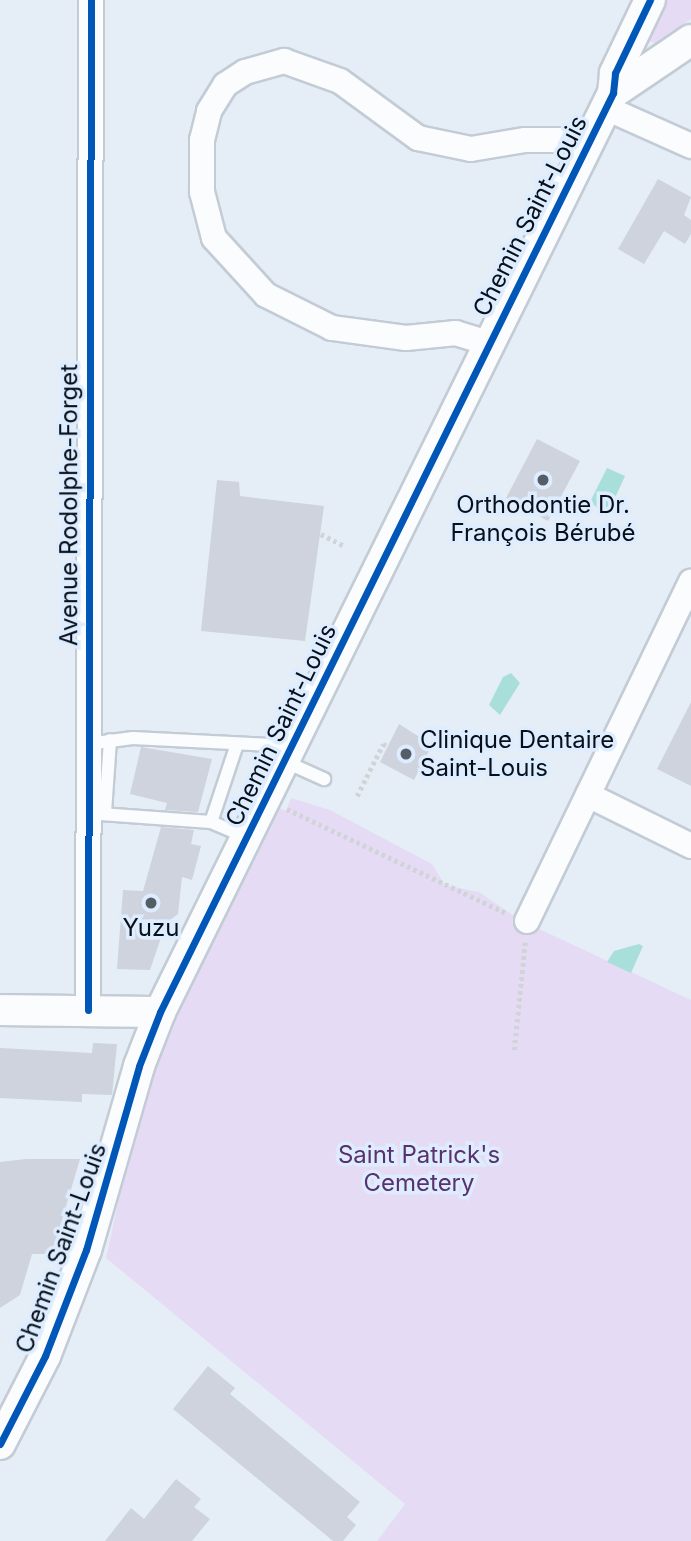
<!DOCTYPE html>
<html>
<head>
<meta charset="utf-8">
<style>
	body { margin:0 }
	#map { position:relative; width:691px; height:1541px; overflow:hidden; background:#e5eef7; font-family:Inter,sans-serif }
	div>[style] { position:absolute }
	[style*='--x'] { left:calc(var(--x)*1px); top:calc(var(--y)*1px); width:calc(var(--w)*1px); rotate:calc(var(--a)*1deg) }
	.green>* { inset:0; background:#e6dbf5 }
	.water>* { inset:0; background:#a8dfda }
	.building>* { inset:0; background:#ced3dd }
	.path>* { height:4.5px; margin-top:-2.25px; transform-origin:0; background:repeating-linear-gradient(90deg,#d1d4d6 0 3.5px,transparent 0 7px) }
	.roads { filter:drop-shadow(2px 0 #c3ccd5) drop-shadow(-2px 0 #c3ccd5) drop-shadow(0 2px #c3ccd5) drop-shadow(0 -2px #c3ccd5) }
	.service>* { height:12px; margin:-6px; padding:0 6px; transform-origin:6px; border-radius:6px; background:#fbfcfe }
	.minor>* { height:24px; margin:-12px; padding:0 12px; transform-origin:12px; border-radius:12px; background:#fbfcfe }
	.tertiary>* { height:30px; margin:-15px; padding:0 15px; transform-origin:15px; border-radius:15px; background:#fbfcfe }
	.cycleway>* { height:7px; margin:-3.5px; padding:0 3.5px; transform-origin:3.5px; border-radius:3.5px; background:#0057b8 }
	.dots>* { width:19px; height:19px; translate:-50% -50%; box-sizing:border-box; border:4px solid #ddedff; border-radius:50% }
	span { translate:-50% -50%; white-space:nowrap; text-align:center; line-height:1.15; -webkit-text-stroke:7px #ddedff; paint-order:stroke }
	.street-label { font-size:24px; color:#071019 }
	.poi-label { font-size:24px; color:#071019 }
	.left { translate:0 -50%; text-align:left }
	.park-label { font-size:24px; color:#5a316c }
</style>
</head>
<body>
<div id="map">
	<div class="green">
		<i style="clip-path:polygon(662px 0,691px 0,691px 19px,656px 44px,647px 40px)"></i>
		<i style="clip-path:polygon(291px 798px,330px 810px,432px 864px,445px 885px,479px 892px,520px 920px,691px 1000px,691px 1541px,377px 1541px,405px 1504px,106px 1258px,160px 1012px,267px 802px,286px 811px)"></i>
	</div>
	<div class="water">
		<i style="clip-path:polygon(607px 468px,625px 476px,609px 511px,603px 512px,590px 502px)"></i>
		<i style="clip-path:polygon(511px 673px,520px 683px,500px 715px,489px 705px,503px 677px)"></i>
		<i style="clip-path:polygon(639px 944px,643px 946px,631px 973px,607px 962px,614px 951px)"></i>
	</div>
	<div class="building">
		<i style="clip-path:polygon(658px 179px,691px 197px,684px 215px,691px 220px,691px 234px,685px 244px,664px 231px,644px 264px,618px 249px)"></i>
		<i style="clip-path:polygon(537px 439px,580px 461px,548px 521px,506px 498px)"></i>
		<i style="clip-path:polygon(217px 480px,239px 482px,240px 496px,324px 506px,305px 641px,201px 631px)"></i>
		<i style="clip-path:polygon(691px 702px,691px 786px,657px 769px)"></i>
		<i style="clip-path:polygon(399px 724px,432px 745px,414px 780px,380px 762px)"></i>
		<i style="clip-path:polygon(141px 747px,212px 759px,198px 812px,165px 810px,167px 803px,130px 794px)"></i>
		<i style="clip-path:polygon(161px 827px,194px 830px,191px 844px,201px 846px,192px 880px,182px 877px,178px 914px,166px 923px,150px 970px,117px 969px,123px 890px,143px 891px)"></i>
		<i style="clip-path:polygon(93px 1043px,117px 1044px,112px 1095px,82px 1094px,82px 1102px,0 1098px,0 1048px,92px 1053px)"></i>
		<i style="clip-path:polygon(26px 1159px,80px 1159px,52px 1254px,32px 1254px,20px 1295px,0 1308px,0 1162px)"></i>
		<i style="clip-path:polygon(208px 1366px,235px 1388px,230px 1394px,360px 1502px,347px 1517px,356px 1525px,343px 1541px,333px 1541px,173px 1409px)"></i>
		<i style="clip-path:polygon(176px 1479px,201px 1499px,194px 1507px,210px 1519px,192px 1541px,105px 1541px,131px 1508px,144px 1519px)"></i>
	</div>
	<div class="path">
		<i style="--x:321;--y:534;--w:27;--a:27"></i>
		<i style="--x:357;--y:796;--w:58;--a:-63.4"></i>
		<i style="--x:383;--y:744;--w:5;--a:22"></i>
		<i style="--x:287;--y:809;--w:242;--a:25.4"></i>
		<i style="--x:514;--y:1050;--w:108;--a:-84.1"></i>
	</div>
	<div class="roads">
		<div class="service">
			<i style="--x:88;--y:744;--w:45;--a:-7.6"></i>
			<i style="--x:133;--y:738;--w:158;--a:2.9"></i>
			<i style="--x:237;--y:744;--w:82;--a:108.4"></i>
			<i style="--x:211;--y:822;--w:39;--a:23"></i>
			<i style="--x:286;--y:762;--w:42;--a:24.1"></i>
			<i style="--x:105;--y:812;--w:72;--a:-86"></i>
			<i style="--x:87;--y:813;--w:124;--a:4.2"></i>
		</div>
		<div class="minor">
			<i style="--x:606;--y:108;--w:93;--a:24.1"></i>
			<i style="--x:488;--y:343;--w:34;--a:-163"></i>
			<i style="--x:456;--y:333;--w:50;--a:174.3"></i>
			<i style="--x:406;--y:338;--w:75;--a:-172.3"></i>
			<i style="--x:332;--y:328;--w:74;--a:-153.4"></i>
			<i style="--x:266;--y:295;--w:77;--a:-132.4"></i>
			<i style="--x:214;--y:238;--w:48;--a:-104.6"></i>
			<i style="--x:202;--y:192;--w:52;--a:-90"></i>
			<i style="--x:202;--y:140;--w:30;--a:-76"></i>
			<i style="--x:209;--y:111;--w:31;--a:-58"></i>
			<i style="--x:225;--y:85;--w:24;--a:-33"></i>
			<i style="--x:245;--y:72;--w:41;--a:-15.8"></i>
			<i style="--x:284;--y:61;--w:59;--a:19.7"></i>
			<i style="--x:340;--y:81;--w:97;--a:36.2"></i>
			<i style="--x:418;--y:138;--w:54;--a:11.7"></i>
			<i style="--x:471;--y:149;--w:55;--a:-9.5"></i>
			<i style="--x:525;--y:140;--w:64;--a:0"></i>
			<i style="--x:588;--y:795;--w:115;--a:26.3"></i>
			<i style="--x:527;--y:921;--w:377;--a:-64.2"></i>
			<i style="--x:88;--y:1010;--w:1010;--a:-89.83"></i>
		</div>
		<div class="tertiary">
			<i style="--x:613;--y:93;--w:94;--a:-34.2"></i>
			<i style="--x:0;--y:1010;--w:160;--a:0.7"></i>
			<i style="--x:0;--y:1444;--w:99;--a:-62.9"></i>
			<i style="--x:45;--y:1356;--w:114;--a:-68.9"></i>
			<i style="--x:86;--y:1250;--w:191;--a:-73.9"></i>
			<i style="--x:139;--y:1066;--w:58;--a:-68.7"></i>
			<i style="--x:160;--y:1012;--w:1025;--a:-63.76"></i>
			<i style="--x:613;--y:93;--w:20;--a:-84"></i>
			<i style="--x:615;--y:73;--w:81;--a:-64.4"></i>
		</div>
	</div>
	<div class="cycleway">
		<i style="--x:88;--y:1010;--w:1010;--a:-89.83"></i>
		<i style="--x:0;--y:1444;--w:99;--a:-62.9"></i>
		<i style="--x:45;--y:1356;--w:114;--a:-68.9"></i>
		<i style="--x:86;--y:1250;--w:191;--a:-73.9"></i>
		<i style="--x:139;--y:1066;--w:58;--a:-68.7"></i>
		<i style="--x:160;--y:1012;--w:1025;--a:-63.76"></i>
		<i style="--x:613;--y:93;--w:20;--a:-84"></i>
		<i style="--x:615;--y:73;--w:81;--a:-64.4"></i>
	</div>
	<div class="dots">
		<i style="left:543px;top:480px;background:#555e67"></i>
		<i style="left:406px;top:754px;background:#555e67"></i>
		<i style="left:151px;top:903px;background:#555e67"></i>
	</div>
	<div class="street-label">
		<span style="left:530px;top:216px;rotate:-63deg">Chemin Saint-Louis</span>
		<span style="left:69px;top:505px;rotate:-90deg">Avenue Rodolphe-Forget</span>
		<span style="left:281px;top:725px;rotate:-64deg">Chemin Saint-Louis</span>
		<span style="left:61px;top:1248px;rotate:-70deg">Chemin Saint-Louis</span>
	</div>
	<div class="poi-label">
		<span style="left:543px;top:519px">Orthodontie Dr.<br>François Bérubé</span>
		<span class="left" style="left:420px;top:754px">Clinique Dentaire<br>Saint-Louis</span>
		<span style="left:151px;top:928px">Yuzu</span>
	</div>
	<div class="park-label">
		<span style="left:419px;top:1169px">Saint Patrick's<br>Cemetery</span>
	</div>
</div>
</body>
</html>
